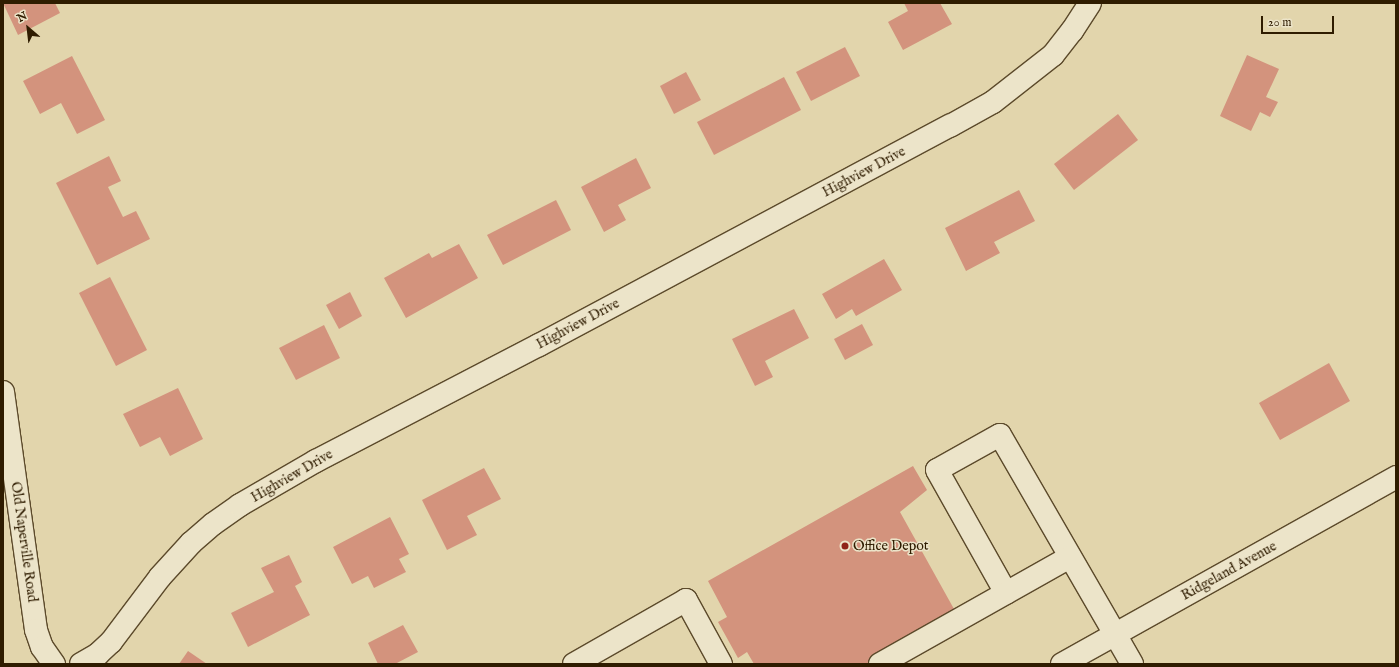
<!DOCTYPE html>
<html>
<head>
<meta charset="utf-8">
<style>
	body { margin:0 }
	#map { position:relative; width:1399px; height:667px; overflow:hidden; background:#e2d5ac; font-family:"IM FELL English",serif }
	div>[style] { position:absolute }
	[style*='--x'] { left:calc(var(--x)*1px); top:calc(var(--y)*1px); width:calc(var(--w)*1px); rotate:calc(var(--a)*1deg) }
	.building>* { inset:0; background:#d3937d }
	.roads { filter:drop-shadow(1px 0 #5c4a2b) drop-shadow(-1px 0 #5c4a2b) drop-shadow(0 1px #5c4a2b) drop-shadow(0 -1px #5c4a2b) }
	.minor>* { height:22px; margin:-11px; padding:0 11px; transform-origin:11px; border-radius:11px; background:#ece4c9 }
	.dots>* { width:11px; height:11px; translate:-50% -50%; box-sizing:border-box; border:2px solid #ece4c9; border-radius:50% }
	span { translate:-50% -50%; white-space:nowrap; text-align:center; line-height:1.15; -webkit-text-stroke:3px #ece4c9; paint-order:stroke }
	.street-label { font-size:14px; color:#2f1c00 }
	.poi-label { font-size:14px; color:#2f1c00 }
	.left { translate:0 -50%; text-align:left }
	.frame { position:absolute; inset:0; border:4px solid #2f1c00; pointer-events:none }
	.north { position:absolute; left:8px; top:8px; width:40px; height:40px; -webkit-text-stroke:3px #ece4c9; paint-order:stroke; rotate:332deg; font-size:11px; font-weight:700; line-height:16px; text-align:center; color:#2f1c00 }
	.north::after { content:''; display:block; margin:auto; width:14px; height:18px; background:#2f1c00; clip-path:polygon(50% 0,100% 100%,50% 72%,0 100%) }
	.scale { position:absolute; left:1261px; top:16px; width:73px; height:18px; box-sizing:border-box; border:2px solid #2f1c00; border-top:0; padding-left:5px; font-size:12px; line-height:14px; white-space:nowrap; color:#2f1c00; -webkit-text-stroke:3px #ece4c9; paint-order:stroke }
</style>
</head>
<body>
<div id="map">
	<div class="building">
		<i style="clip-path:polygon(3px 3px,55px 3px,60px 13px,18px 35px)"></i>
		<i style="clip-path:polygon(904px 3px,940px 3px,952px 24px,903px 50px,888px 22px,908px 11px)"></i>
		<i style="clip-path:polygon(845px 47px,860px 76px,811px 101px,796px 72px)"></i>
		<i style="clip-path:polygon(1247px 55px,1279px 69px,1266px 97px,1278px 102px,1270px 117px,1260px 112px,1251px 131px,1220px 116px)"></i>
		<i style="clip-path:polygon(72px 56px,105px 120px,77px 134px,61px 103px,40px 114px,23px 81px)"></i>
		<i style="clip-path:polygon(686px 72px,701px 100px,674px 114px,660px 86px)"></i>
		<i style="clip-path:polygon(784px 77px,801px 110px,714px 155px,697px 122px)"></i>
		<i style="clip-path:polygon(1118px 114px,1138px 140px,1074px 190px,1054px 164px)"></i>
		<i style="clip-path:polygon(109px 156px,121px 181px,108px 187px,123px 217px,136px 211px,150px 239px,97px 265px,56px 183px)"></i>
		<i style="clip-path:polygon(636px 158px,651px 188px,618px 205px,626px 220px,604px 232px,581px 187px)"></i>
		<i style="clip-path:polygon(1019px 190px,1035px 221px,994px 242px,1000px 253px,966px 271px,945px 228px)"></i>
		<i style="clip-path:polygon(556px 200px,571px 230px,503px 265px,487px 235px)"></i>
		<i style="clip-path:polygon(459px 244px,478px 278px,406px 318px,384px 278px,429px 253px,432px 258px)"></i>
		<i style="clip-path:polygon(884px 259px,902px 290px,856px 316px,852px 309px,836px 319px,822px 294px)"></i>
		<i style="clip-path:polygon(110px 277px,147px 350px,116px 366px,79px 293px)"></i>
		<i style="clip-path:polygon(350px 292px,362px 316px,339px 329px,326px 305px)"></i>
		<i style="clip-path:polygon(794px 309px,809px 338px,765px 361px,773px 377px,755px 386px,732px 339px)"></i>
		<i style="clip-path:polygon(862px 324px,873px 345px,845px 360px,834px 339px)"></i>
		<i style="clip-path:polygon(324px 325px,340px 358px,296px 380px,279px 348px)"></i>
		<i style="clip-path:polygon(1329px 363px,1350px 401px,1280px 440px,1259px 403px)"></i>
		<i style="clip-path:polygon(178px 388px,203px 439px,170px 456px,160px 437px,140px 447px,123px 414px)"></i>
		<i style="clip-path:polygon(913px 466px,927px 490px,900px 512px,959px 618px,875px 664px,754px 664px,747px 652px,738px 658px,718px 622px,727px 617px,708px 581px)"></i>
		<i style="clip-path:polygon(484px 468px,501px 499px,467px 516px,477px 535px,447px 550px,422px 500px)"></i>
		<i style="clip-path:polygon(390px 517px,409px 554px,399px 559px,406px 572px,374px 588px,368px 576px,352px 584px,333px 547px)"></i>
		<i style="clip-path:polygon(289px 555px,302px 582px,295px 586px,310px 615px,248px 647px,231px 613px,274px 592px,261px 568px)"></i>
		<i style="clip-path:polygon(403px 625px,418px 652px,395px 664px,378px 664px,368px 643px)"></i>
		<i style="clip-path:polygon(188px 651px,207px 664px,179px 664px)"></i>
	</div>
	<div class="roads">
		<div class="minor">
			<i style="--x:3;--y:392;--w:240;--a:82.1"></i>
			<i style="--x:36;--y:630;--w:18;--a:71"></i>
			<i style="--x:42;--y:647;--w:21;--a:55"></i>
			<i style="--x:1006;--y:593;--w:141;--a:-119.3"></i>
			<i style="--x:937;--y:470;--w:72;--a:-29.1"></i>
			<i style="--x:1000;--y:435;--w:264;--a:60"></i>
			<i style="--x:81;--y:664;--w:20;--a:-30"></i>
			<i style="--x:98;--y:654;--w:18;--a:-43"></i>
			<i style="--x:111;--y:642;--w:81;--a:-53"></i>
			<i style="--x:160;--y:577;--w:46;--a:-47.6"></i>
			<i style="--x:191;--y:543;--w:29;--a:-41"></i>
			<i style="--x:213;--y:524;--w:33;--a:-35"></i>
			<i style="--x:240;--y:505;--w:88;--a:-30.1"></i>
			<i style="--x:316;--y:461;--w:251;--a:-27.5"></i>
			<i style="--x:539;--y:345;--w:466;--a:-28.1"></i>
			<i style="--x:950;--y:126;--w:49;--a:-29.2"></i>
			<i style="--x:993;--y:102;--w:76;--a:-38.1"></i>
			<i style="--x:1053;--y:55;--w:31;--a:-52"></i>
			<i style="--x:1072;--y:31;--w:33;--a:-57"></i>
			<i style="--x:574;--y:664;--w:129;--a:-29.7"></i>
			<i style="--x:686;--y:600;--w:73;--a:61.3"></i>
			<i style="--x:880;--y:664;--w:218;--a:-29.4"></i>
			<i style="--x:1062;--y:664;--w:383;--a:-29.2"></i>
		</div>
	</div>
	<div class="dots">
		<i style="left:845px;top:546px;background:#8f2418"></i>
	</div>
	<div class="street-label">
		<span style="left:864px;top:172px;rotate:-28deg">Highview Drive</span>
		<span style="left:578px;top:324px;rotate:-28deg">Highview Drive</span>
		<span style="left:292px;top:476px;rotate:-30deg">Highview Drive</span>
		<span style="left:24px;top:542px;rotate:82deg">Old Naperville Road</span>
		<span style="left:1229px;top:571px;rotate:-29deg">Ridgeland Avenue</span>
	</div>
	<div class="poi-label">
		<span class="left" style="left:853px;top:546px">Office Depot</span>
	</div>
	<div class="frame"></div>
	<div class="north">N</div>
	<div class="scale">20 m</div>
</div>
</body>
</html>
